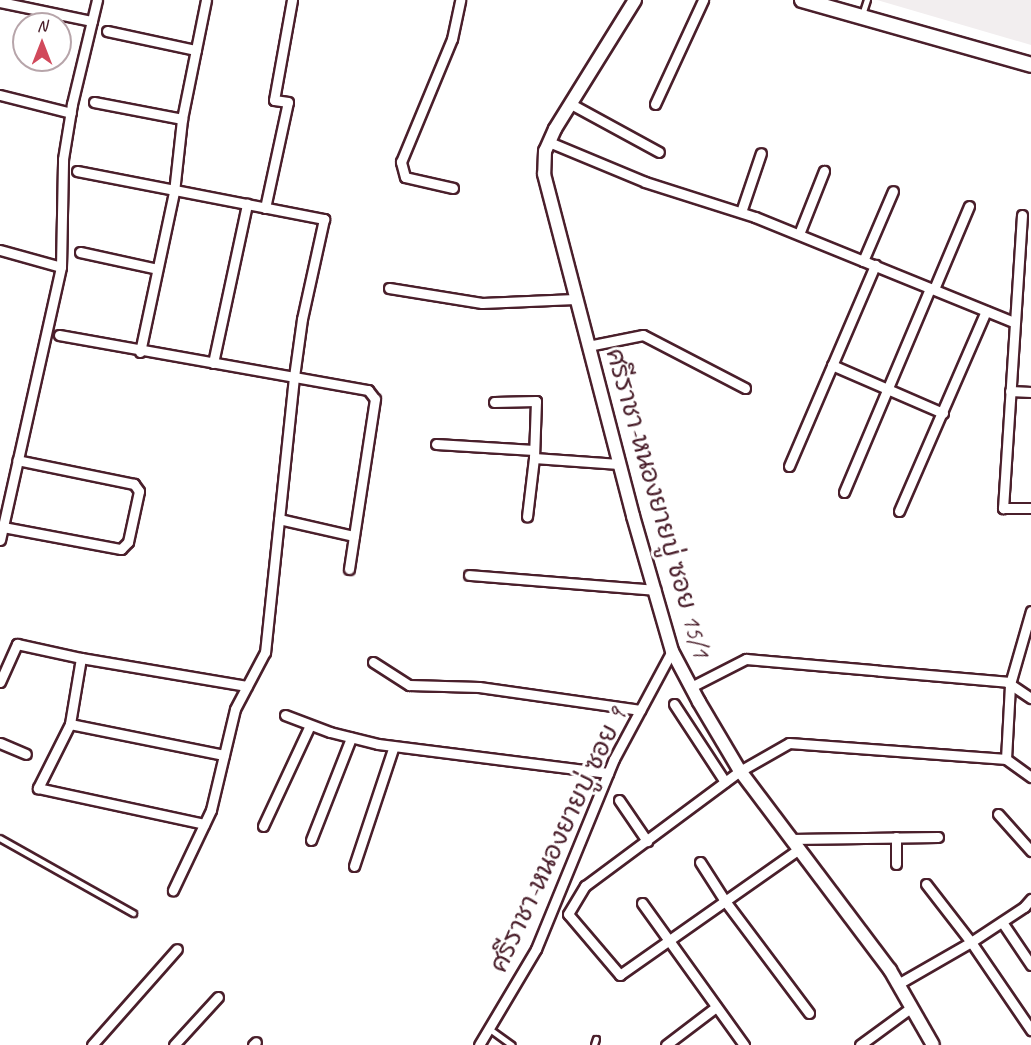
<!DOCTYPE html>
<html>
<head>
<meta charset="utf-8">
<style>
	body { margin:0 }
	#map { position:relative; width:1031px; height:1045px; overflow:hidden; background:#fff; font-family:Caveat,"Playpen Sans Thai",sans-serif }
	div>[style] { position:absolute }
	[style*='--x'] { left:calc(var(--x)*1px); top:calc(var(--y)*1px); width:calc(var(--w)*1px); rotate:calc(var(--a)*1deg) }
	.built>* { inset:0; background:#f2eeef }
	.roads { filter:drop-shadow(2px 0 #4a1f2b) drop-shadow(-2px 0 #4a1f2b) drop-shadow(0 2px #4a1f2b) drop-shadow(0 -2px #4a1f2b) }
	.service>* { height:4.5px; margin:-2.25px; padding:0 2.25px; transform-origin:2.25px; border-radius:2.25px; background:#fff }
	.minor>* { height:9px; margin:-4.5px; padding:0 4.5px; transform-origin:4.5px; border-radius:4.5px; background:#fff }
	.tertiary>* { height:12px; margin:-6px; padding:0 6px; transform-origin:6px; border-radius:6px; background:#fff }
	.secondary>* { height:14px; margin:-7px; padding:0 7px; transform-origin:7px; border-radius:7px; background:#fff }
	span { translate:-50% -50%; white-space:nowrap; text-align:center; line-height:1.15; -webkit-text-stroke:6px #fff; paint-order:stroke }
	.street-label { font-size:26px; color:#4a1f2b }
	.north { position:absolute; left:12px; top:12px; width:60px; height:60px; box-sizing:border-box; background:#fff; border:2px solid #b7a5aa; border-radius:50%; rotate:0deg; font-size:16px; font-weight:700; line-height:24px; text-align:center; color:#4a1f2b }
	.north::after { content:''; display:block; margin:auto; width:21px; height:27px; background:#d1495b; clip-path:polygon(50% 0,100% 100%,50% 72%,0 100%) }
</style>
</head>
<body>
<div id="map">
	<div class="built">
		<i style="clip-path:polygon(877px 0,1031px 0,1031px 45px)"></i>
	</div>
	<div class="roads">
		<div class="service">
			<i style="--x:862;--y:15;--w:16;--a:-72"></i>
			<i style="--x:0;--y:838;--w:153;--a:29.4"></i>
			<i style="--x:490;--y:1029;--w:27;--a:36"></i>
			<i style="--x:594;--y:1045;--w:6;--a:-72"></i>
		</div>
		<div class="minor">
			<i style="--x:0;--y:2;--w:94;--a:11.7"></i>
			<i style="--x:107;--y:31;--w:91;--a:12.1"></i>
			<i style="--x:0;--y:95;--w:73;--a:14.2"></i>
			<i style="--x:94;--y:102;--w:90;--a:10.9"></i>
			<i style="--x:571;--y:104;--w:100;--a:28.6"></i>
			<i style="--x:655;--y:104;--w:115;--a:-65.2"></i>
			<i style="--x:549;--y:142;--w:104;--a:22.6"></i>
			<i style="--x:645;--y:182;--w:115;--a:17.7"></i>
			<i style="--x:755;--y:217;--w:279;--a:22.1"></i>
			<i style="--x:77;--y:171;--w:252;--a:11"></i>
			<i style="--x:324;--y:219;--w:102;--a:102.4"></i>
			<i style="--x:302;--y:319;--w:59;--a:97.9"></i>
			<i style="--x:294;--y:377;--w:277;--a:96"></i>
			<i style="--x:265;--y:652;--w:64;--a:117.8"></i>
			<i style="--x:235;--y:709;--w:104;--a:103.4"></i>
			<i style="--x:211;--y:810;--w:89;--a:115.4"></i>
			<i style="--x:453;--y:188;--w:49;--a:-167.1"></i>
			<i style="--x:405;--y:177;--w:16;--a:-105"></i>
			<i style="--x:401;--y:162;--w:133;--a:-67.5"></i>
			<i style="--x:452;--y:39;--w:40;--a:-78"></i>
			<i style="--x:265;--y:208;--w:108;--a:-77.8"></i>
			<i style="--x:288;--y:102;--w:14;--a:-172"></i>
			<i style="--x:274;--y:100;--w:102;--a:-79.8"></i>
			<i style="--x:741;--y:212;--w:62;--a:-71.3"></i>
			<i style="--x:1022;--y:215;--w:294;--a:93.7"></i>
			<i style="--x:1003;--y:508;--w:28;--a:0"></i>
			<i style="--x:799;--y:234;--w:68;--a:-68.4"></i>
			<i style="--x:0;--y:250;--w:63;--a:15.6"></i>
			<i style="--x:80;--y:252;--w:79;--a:12.4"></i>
			<i style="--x:863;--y:261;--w:76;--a:-66.8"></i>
			<i style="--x:389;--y:288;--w:94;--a:9.2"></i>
			<i style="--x:482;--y:303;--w:93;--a:-2.5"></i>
			<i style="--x:934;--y:289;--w:90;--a:-67.1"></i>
			<i style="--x:59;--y:335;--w:314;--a:10.1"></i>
			<i style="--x:368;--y:390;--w:11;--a:52"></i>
			<i style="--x:375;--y:399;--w:172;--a:98.7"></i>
			<i style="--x:588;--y:346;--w:56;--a:-11.3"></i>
			<i style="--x:643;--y:335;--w:115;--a:27.5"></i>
			<i style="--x:140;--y:352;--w:164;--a:-78"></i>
			<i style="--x:174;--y:192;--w:73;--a:-83.7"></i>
			<i style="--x:182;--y:119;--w:121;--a:-78.6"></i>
			<i style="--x:213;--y:363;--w:163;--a:-77.9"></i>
			<i style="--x:832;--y:365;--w:121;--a:23.4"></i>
			<i style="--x:1010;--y:391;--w:21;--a:3"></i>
			<i style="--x:494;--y:402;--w:42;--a:-1.4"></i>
			<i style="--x:536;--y:401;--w:57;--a:92"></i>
			<i style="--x:534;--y:458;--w:59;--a:96.8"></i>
			<i style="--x:436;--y:444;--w:98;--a:3.5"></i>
			<i style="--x:534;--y:458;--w:85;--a:4"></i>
			<i style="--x:789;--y:466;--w:219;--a:-66.8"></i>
			<i style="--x:844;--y:492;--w:221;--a:-67.1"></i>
			<i style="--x:899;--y:511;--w:218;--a:-66.5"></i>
			<i style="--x:279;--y:519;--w:77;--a:12.8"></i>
			<i style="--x:3;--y:527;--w:120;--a:10.6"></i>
			<i style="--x:121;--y:549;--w:10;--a:-45"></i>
			<i style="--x:128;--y:542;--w:52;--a:-77.8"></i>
			<i style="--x:139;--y:491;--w:9;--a:-126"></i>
			<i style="--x:134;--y:484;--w:119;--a:-168.4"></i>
			<i style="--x:0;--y:540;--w:280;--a:-77.4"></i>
			<i style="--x:61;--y:267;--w:108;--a:-88.9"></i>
			<i style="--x:63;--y:159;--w:56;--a:-80.7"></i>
			<i style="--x:72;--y:104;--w:107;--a:-76.5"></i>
			<i style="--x:469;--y:575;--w:187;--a:4.6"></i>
			<i style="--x:81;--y:658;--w:67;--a:99.5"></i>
			<i style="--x:70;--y:724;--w:72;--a:116.6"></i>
			<i style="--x:38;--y:788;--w:170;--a:12.2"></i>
			<i style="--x:373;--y:662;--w:43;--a:32.6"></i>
			<i style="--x:409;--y:685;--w:70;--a:1.6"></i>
			<i style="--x:479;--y:687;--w:163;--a:8.1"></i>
			<i style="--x:0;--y:682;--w:42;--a:-65.9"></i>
			<i style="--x:17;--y:644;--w:66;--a:12.3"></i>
			<i style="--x:81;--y:658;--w:168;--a:9.6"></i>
			<i style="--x:691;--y:687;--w:62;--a:-27"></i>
			<i style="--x:746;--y:659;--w:262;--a:5"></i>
			<i style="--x:1007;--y:682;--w:29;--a:34"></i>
			<i style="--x:674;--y:704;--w:93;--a:56.8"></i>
			<i style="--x:285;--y:715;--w:48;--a:20.7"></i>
			<i style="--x:330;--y:732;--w:49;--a:14"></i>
			<i style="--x:378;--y:744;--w:232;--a:7.2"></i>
			<i style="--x:70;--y:724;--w:157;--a:11.4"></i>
			<i style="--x:0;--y:743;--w:28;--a:23"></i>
			<i style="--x:1006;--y:759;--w:75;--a:-86.9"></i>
			<i style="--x:1010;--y:684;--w:76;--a:-74"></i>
			<i style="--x:619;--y:800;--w:50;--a:55.7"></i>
			<i style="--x:998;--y:814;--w:50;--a:48.3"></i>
			<i style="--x:263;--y:826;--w:111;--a:-65"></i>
			<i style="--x:896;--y:837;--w:27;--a:90"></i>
			<i style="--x:791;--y:839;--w:147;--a:-0.8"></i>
			<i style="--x:311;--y:840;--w:110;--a:-68.6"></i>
			<i style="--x:799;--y:849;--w:219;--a:144.9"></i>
			<i style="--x:620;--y:975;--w:80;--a:-130.4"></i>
			<i style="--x:568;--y:914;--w:33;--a:-59"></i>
			<i style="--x:585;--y:886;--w:193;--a:-36.6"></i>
			<i style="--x:740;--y:771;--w:56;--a:-29.7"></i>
			<i style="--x:789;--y:743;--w:218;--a:4.2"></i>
			<i style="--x:1006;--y:759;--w:31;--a:36"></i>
			<i style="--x:700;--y:862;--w:46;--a:57.3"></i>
			<i style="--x:725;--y:901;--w:140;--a:53.1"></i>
			<i style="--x:354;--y:866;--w:126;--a:-71.6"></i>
			<i style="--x:926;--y:884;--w:73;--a:52.2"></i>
			<i style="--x:971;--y:942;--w:107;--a:55.7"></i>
			<i style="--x:642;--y:903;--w:175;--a:54.3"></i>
			<i style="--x:1002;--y:922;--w:52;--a:56"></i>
			<i style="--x:898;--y:984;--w:84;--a:-29.9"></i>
			<i style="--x:971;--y:942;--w:64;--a:-33.4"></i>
			<i style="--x:1024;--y:907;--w:11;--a:-49"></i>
			<i style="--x:92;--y:1045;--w:128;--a:-48.5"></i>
			<i style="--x:174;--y:1045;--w:65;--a:-47.5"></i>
			<i style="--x:253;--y:1045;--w:4;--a:-45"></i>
			<i style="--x:479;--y:1045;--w:112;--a:-59.3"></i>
			<i style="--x:536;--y:949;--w:205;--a:-67.7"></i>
			<i style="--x:614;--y:759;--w:123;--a:-61.8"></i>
			<i style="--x:666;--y:1045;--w:63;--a:-37.2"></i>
			<i style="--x:860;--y:1045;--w:64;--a:-36.2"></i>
		</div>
		<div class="tertiary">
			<i style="--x:635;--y:0;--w:152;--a:121.8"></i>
			<i style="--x:555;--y:129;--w:24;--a:114"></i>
			<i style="--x:545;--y:151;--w:23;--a:92"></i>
			<i style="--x:544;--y:174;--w:353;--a:75.4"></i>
			<i style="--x:633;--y:516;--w:141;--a:73.9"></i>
			<i style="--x:672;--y:651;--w:58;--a:62.1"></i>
			<i style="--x:699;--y:702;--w:80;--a:59.3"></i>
			<i style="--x:740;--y:771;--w:249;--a:53"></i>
			<i style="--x:890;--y:970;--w:86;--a:60.2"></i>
		</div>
		<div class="secondary">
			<i style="--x:802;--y:0;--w:238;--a:15.8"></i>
		</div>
	</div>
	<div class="street-label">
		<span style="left:658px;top:503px;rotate:74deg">ศรีราชา-หนองยายบู่ ซอย 15/1</span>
		<span style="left:558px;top:840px;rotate:-65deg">ศรีราชา-หนองยายบู่ ซอย 9</span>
	</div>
	<div class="north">N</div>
</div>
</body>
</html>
